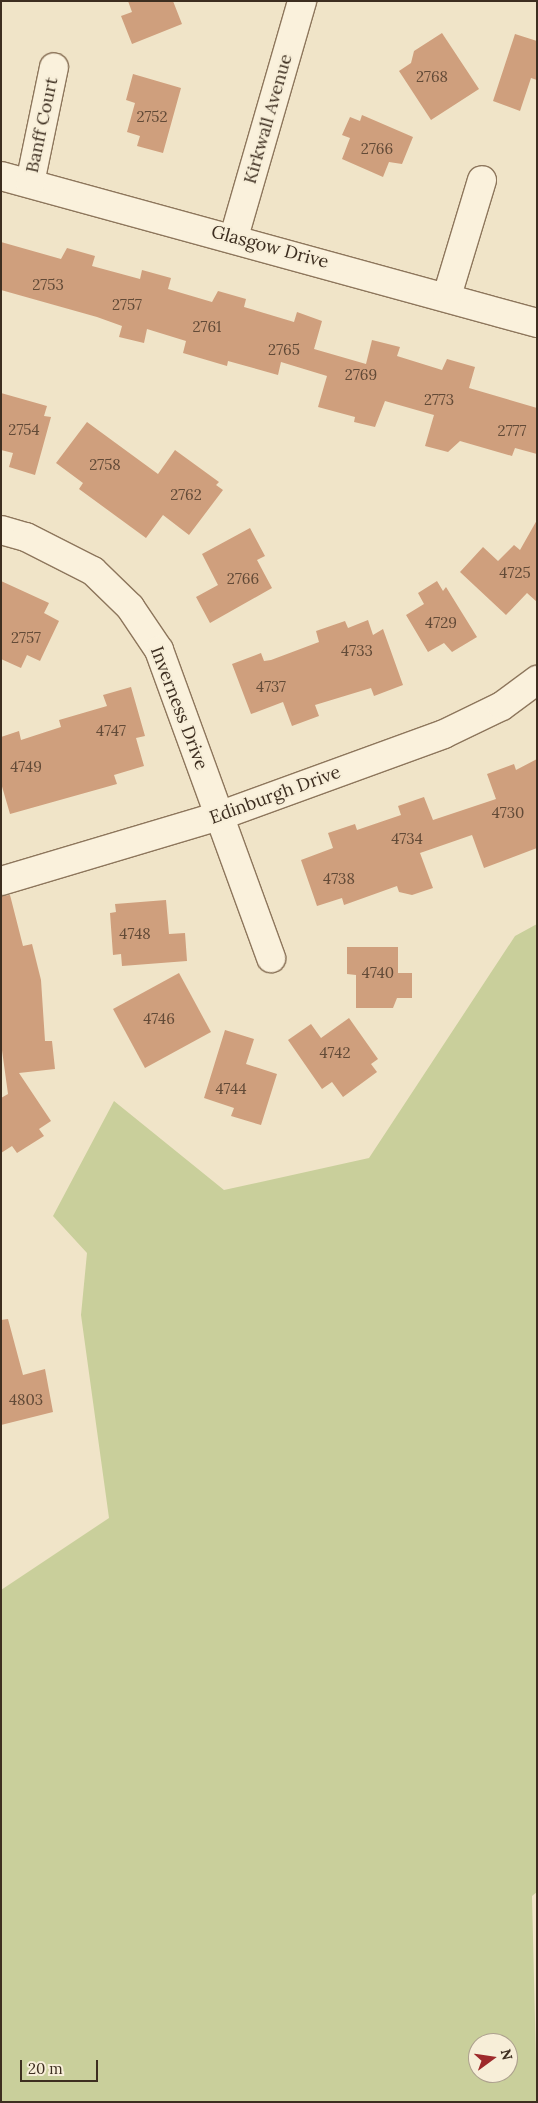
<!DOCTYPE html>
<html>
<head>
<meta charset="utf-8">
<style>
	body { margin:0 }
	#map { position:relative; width:538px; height:2103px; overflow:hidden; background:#f0e4c8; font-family:Lora,serif }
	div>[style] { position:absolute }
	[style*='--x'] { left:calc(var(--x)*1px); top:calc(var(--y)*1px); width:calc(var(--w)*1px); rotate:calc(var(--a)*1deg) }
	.green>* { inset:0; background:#c9cf9b }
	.building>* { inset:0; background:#cf9f7d }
	.roads { filter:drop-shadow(1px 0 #8d765c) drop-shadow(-1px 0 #8d765c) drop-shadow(0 1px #8d765c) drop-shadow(0 -1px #8d765c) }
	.minor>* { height:28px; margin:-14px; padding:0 14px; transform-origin:14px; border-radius:14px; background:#faf1dc }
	span { translate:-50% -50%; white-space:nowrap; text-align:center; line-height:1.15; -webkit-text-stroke:4px #f7eed8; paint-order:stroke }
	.number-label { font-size:15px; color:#624a37 }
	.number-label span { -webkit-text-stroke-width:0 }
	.street-label { font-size:18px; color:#3d2e20 }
	.frame { position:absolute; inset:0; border:2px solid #3d2e20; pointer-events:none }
	.north { position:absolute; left:468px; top:2033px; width:50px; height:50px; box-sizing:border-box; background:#f7eed8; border:1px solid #ada18e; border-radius:50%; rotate:76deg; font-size:14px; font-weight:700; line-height:20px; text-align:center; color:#3d2e20 }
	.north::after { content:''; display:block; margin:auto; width:18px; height:22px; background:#9e2a2b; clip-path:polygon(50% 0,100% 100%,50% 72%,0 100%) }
	.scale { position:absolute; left:20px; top:2060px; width:78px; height:22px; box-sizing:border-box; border:2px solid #3d2e20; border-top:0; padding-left:6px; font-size:15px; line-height:18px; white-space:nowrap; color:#3d2e20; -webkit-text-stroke:4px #f7eed8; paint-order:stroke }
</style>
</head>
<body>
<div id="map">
	<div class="green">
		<i style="clip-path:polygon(evenodd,537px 924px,537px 1892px,532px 1896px,537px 2102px,1px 2102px,1px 1590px,109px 1518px,81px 1315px,87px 1253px,53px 1216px,114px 1101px,224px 1190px,369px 1158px,515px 936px,537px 924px,478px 2043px,508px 2043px,508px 2073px,478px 2073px,478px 2043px)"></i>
	</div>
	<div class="building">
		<i style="clip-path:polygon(128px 1px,173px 1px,182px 24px,132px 44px,121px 16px,132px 12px)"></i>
		<i style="clip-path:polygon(442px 33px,479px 89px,431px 120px,399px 71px,411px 63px,414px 51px)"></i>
		<i style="clip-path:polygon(515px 34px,537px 41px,537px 80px,531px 78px,520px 111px,493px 101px)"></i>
		<i style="clip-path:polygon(133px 74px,181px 88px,163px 153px,137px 146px,140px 136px,127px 132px,135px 103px,126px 100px)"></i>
		<i style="clip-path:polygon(362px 115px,413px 137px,402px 164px,389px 162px,383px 177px,342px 159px,350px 138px,342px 135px,350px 117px,360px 121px)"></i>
		<i style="clip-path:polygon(1px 242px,61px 259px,67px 248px,95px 256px,92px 266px,140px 279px,142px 270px,171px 278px,168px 289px,212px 302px,218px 291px,246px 299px,244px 307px,294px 322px,297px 312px,322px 321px,314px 349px,366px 364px,372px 340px,400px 347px,397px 356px,442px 370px,447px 359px,475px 367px,469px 388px,537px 408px,537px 454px,515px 448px,512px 456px,460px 441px,448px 452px,425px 446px,434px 415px,385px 401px,375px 427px,354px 422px,355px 417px,318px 407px,327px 376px,281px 362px,278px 375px,228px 361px,227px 366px,183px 353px,186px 341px,147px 329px,144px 343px,119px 337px,122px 326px,97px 317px,1px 290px)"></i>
		<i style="clip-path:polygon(1px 393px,47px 406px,44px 416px,51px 417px,35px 475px,9px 467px,13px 453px,1px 450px)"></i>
		<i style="clip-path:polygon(87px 422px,158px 474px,175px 450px,219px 482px,216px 485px,223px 490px,189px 535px,163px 515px,146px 538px,79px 489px,83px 483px,56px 463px)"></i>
		<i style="clip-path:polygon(537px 520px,537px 602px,527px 593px,506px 615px,460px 572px,483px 547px,498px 561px,514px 545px,520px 550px)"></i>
		<i style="clip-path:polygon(250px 528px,265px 556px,257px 560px,272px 588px,210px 623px,196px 597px,218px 585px,202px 554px)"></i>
		<i style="clip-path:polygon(1px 581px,49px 603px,44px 613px,59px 621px,40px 661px,27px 655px,21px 668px,1px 659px)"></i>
		<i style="clip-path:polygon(437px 581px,443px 591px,446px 587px,477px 637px,452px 652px,444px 643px,428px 652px,406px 615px,424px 604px,418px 593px)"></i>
		<i style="clip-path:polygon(368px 620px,373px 635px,383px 629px,403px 685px,374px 696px,371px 688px,315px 705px,319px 716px,292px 726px,283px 702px,251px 714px,232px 664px,261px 653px,264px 661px,271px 660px,319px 642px,316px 631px,345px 621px,348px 628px)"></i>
		<i style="clip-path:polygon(131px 687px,145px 736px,136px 738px,144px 766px,114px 775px,117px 784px,10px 814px,1px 783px,1px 737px,19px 731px,21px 740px,61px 727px,59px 720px,107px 706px,103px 695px)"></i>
		<i style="clip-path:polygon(537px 759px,537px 848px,484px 868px,472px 835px,420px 853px,433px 888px,412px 895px,399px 892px,397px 886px,344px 905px,342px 898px,317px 906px,301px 860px,333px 848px,328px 833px,355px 824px,357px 830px,401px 815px,398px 806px,424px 797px,433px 820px,496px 799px,487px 774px,514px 764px,516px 770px)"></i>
		<i style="clip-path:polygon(10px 895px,23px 946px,32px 944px,41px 980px,45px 1041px,52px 1041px,55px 1069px,19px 1073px,51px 1121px,39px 1129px,44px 1136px,17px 1153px,12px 1146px,1px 1153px,1px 1098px,8px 1094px,1px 1043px,1px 896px)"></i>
		<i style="clip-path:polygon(166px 900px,169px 934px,185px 933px,187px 961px,122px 966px,121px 954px,113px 955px,110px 913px,116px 912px,115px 904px)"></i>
		<i style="clip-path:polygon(347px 947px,398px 947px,398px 973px,412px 973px,412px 998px,397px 998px,393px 1008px,356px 1008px,356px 975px,347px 974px)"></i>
		<i style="clip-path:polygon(179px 973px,211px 1032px,145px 1068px,113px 1009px)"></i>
		<i style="clip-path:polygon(349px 1018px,378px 1059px,371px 1064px,377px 1072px,343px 1097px,332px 1082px,322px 1089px,288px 1040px,311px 1024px,321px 1038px)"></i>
		<i style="clip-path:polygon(225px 1030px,254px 1039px,246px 1064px,277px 1074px,261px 1125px,231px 1116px,234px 1108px,204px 1098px)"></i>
		<i style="clip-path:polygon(8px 1319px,23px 1375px,45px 1369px,53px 1412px,1px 1425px,1px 1320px)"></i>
	</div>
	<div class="roads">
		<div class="minor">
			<i style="--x:1;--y:176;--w:556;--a:15.34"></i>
			<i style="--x:30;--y:183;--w:118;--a:-78.3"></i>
			<i style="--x:234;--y:237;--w:246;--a:-73.9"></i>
			<i style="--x:447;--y:296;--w:121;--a:-73.2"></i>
			<i style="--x:1;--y:530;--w:26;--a:16"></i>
			<i style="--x:26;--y:537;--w:75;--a:26.9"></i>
			<i style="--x:93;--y:571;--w:52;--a:44.2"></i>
			<i style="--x:130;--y:607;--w:52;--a:56"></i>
			<i style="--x:159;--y:650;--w:328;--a:70"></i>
			<i style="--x:1;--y:881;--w:227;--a:-16.6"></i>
			<i style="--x:219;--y:816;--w:239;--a:-20"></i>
			<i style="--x:444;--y:734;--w:64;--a:-25.8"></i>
			<i style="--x:502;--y:706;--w:44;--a:-36.6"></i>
		</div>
	</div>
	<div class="number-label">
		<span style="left:432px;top:77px">2768</span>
		<span style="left:152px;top:117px">2752</span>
		<span style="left:377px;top:149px">2766</span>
		<span style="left:48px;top:285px">2753</span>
		<span style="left:127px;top:305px">2757</span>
		<span style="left:207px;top:327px">2761</span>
		<span style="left:284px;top:350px">2765</span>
		<span style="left:361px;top:375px">2769</span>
		<span style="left:439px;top:400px">2773</span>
		<span style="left:24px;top:430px">2754</span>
		<span style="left:512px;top:431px">2777</span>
		<span style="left:105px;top:465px">2758</span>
		<span style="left:186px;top:495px">2762</span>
		<span style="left:515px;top:573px">4725</span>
		<span style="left:243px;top:579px">2766</span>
		<span style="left:441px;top:623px">4729</span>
		<span style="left:26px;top:638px">2757</span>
		<span style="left:357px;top:651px">4733</span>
		<span style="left:271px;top:687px">4737</span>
		<span style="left:111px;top:731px">4747</span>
		<span style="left:26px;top:767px">4749</span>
		<span style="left:508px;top:813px">4730</span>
		<span style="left:407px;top:839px">4734</span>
		<span style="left:339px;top:879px">4738</span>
		<span style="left:135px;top:934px">4748</span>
		<span style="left:378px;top:973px">4740</span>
		<span style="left:159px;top:1019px">4746</span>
		<span style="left:335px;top:1053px">4742</span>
		<span style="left:231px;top:1089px">4744</span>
		<span style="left:26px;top:1400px">4803</span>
	</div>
	<div class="street-label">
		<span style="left:268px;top:119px;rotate:-74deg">Kirkwall Avenue</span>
		<span style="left:42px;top:125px;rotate:-78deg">Banff Court</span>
		<span style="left:270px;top:247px;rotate:15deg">Glasgow Drive</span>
		<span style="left:179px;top:708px;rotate:69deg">Inverness Drive</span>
		<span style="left:275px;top:795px;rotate:-20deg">Edinburgh Drive</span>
	</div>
	<div class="frame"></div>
	<div class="north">N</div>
	<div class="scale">20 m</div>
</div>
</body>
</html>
